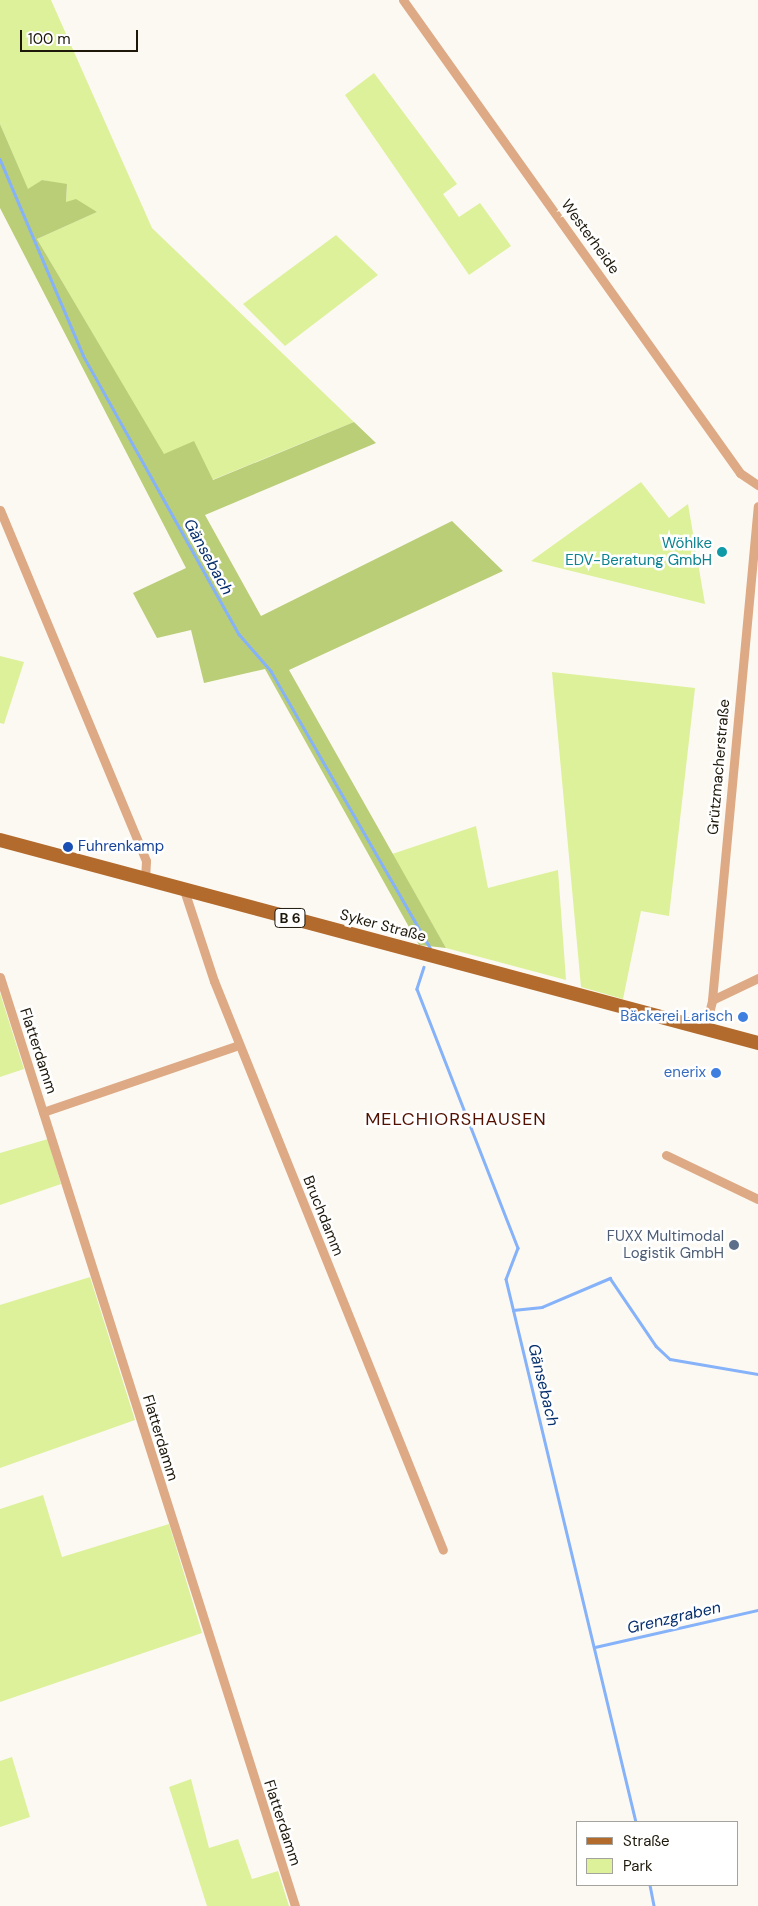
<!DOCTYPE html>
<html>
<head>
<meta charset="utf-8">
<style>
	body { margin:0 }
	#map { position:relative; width:758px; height:1906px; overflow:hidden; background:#fcf9f2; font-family:"DM Sans",sans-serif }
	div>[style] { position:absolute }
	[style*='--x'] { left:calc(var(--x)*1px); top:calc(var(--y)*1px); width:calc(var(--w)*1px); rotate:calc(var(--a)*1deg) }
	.green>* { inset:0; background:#ddf19a }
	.forest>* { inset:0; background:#bacd77 }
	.stream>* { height:2.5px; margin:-1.25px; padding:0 1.25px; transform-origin:1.25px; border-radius:1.25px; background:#85b2f9 }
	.street>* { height:9px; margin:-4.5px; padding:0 4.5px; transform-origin:4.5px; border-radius:4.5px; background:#ddaa85 }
	.primary>* { height:14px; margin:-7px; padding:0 7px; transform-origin:7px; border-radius:7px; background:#b26a2d }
	.dots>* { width:14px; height:14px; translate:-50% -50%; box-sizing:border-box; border:2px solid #fff; border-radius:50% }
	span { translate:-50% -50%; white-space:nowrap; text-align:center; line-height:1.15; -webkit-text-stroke:5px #fff; paint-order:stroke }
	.shield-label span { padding:1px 4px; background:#fff; border:1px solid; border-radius:4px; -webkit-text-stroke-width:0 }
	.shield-label { font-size:14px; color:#1e180b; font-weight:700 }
	.street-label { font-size:15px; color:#1e180b }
	.culture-label { font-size:15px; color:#0d838f }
	.right { translate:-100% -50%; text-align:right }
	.transit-label { font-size:15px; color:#164399 }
	.left { translate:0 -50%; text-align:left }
	.shop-label { font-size:15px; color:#366cbe }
	.service-label { font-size:15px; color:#4e5e75 }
	.water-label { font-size:16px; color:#08316e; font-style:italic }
	.quarter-label { font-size:18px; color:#521100; letter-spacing:1px }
	.legend { position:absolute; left:576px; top:1821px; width:162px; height:65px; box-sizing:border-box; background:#fff; border:1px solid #a5a39d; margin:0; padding:6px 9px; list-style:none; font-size:15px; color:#1e180b }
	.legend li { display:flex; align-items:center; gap:10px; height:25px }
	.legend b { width:25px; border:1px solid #a5a39d }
	.scale { position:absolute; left:20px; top:30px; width:118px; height:22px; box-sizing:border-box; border:2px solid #1e180b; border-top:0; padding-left:6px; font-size:15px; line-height:18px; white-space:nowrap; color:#1e180b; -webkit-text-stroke:4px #fff; paint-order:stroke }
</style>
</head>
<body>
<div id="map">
	<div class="green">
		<i style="clip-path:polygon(0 0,51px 0,152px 228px,354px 422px,212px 480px,164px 455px,37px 239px,97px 212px,66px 202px,67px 185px,42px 180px,28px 190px,0 124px)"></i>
		<i style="clip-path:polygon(374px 73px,457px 184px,443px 194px,459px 217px,480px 203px,511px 246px,469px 275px,345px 95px)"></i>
		<i style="clip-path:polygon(336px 235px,378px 275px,285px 346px,243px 304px)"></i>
		<i style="clip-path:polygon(641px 482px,669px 518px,688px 504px,705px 604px,531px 561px)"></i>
		<i style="clip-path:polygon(0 656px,24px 662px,4px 724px,0 723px)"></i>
		<i style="clip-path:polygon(552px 672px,695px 688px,669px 916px,641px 911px,623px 999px,581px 987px)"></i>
		<i style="clip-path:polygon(476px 826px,488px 888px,558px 870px,566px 980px,446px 948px,392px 854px)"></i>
		<i style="clip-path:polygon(0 993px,24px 1069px,0 1077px)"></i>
		<i style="clip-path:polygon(48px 1139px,61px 1184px,0 1205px,0 1153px)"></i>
		<i style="clip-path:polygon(90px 1277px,135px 1420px,0 1468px,0 1305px)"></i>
		<i style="clip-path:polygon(43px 1495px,62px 1557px,169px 1524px,202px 1633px,0 1702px,0 1509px)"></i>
		<i style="clip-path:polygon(12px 1757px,30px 1817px,0 1827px,0 1761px)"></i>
		<i style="clip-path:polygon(191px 1779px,209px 1848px,238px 1839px,252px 1879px,278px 1871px,289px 1906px,207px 1906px,169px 1787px)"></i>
	</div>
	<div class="forest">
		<i style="clip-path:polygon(0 124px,28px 189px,42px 180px,67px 184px,66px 202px,76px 199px,97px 212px,37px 239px,164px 454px,194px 441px,213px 480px,354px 422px,376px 443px,205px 515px,261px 616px,452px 521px,503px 571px,289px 670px,446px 948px,419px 945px,265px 669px,204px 683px,191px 630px,157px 638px,133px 593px,186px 568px,0 208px)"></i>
	</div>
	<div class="stream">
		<i style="--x:0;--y:159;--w:213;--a:67"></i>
		<i style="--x:83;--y:355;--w:320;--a:60.8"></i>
		<i style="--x:239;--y:634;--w:49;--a:49.1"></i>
		<i style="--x:271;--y:671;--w:319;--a:60.1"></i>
		<i style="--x:424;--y:967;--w:23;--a:108"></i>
		<i style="--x:417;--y:989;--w:278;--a:68.7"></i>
		<i style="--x:518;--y:1248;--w:33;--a:111"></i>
		<i style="--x:506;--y:1279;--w:558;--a:76.54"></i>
		<i style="--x:513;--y:1310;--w:29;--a:-6"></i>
		<i style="--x:542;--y:1307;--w:74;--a:-23.1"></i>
		<i style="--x:610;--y:1278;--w:82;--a:55.9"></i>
		<i style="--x:656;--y:1346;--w:19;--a:43"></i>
		<i style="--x:670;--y:1359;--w:89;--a:9.7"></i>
		<i style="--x:595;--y:1647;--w:167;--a:-12.8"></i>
		<i style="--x:650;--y:1885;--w:21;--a:79"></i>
	</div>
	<div class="street">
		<i style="--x:403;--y:0;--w:581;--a:54.53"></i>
		<i style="--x:740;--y:473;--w:22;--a:34"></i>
		<i style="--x:0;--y:510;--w:380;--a:67.4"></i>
		<i style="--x:146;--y:861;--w:18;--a:93"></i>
		<i style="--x:184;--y:890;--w:96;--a:71.8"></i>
		<i style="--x:214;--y:981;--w:613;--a:68.08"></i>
		<i style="--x:0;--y:977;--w:975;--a:72.38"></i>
		<i style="--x:712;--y:1000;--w:51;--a:-25.6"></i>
		<i style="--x:705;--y:1029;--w:30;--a:-76"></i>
		<i style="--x:712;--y:1000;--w:496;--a:-84.7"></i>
		<i style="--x:43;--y:1112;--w:207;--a:-18.9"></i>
		<i style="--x:666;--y:1155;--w:102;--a:25.6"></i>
	</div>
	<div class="primary">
		<i style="--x:0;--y:840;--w:785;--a:14.99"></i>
	</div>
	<div class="dots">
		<i style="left:722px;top:552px;background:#0f9aa8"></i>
		<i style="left:68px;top:847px;background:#1a4fb4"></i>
		<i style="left:743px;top:1017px;background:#3f7fe0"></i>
		<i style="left:716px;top:1073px;background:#3f7fe0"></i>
		<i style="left:734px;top:1245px;background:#5c6f8a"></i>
	</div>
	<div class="shield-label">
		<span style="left:290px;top:918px">B 6</span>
	</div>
	<div class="street-label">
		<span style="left:590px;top:237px;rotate:54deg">Westerheide</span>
		<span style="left:719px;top:767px;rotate:-85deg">Grützmacherstraße</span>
		<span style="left:383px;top:926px;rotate:15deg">Syker Straße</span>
		<span style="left:38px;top:1051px;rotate:72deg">Flatterdamm</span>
		<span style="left:323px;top:1216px;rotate:68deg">Bruchdamm</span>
		<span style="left:160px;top:1438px;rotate:73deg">Flatterdamm</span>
		<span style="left:282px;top:1823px;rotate:72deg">Flatterdamm</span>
	</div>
	<div class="culture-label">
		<span class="right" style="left:712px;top:552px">Wöhlke<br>EDV-Beratung GmbH</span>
	</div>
	<div class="transit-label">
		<span class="left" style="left:78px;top:847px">Fuhrenkamp</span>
	</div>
	<div class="shop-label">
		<span class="right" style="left:733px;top:1017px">Bäckerei Larisch</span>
		<span class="right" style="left:706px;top:1073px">enerix</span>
	</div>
	<div class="service-label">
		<span class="right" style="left:724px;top:1245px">FUXX Multimodal<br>Logistik GmbH</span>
	</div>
	<div class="water-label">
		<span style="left:208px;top:557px;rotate:61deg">Gänsebach</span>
		<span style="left:543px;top:1385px;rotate:76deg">Gänsebach</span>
		<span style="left:674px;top:1618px;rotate:-13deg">Grenzgraben</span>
	</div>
	<div class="quarter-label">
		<span style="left:456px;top:1119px">MELCHIORSHAUSEN</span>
	</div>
	<ul class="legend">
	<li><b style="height:6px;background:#b26a2d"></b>Straße</li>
	<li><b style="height:14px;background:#ddf19a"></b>Park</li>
	</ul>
	<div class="scale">100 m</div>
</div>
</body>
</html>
